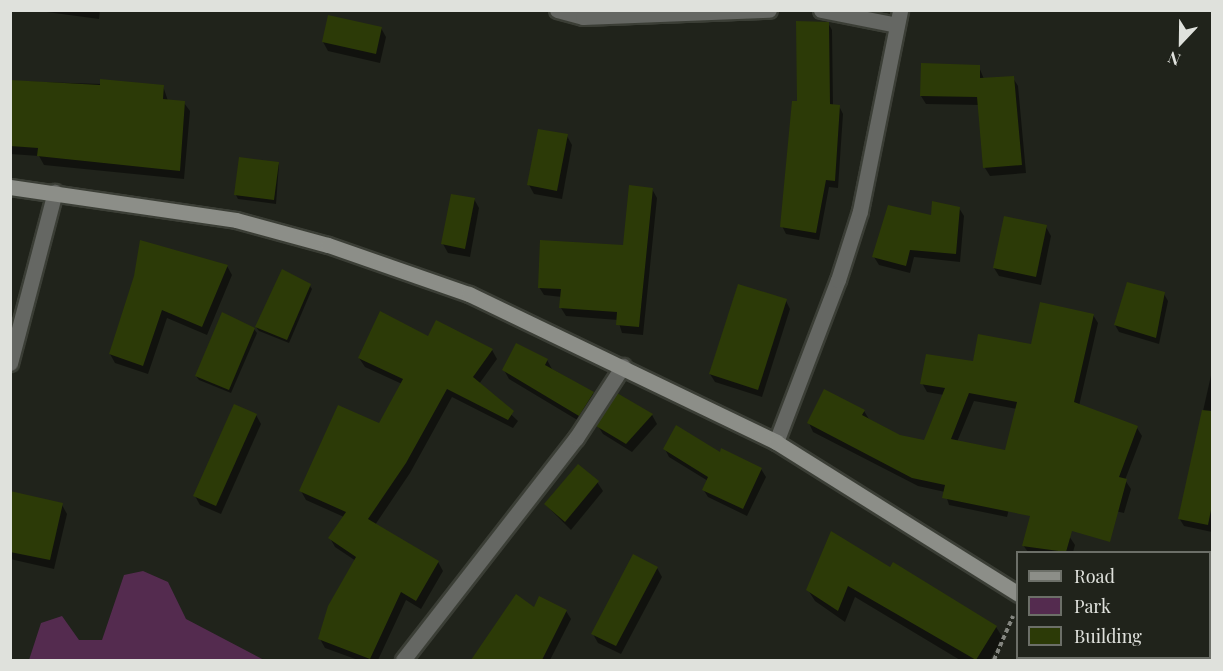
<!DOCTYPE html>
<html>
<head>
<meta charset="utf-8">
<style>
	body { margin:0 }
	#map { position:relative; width:1223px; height:671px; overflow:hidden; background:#20231b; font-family:"Playfair Display",serif }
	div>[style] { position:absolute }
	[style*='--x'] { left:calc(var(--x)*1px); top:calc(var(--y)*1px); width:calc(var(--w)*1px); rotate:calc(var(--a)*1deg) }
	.green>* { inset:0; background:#542b4f }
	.shadow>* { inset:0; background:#0007 }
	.building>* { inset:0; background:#2c3a07 }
	.path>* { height:4px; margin-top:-2px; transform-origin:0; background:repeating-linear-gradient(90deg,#83857f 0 4.5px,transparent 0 7.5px) }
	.roads { filter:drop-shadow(2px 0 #3b3e36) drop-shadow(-2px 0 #3b3e36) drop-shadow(0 2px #3b3e36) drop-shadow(0 -2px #3b3e36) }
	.street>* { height:15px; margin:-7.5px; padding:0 7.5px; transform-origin:7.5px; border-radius:7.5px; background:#656763 }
	.secondary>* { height:15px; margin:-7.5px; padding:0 7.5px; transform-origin:7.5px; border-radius:7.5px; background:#8c8e88 }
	span { translate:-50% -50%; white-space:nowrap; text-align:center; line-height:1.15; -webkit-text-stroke:5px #20231b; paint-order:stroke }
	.frame { position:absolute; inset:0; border:12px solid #dfe1dc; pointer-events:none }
	.legend { position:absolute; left:1016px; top:551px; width:195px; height:108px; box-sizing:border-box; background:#20231b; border:2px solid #6c6f68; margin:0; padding:8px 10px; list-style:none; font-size:18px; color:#dfe1dc }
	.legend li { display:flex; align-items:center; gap:12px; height:30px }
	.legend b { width:30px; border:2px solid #6c6f68 }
	.north { position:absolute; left:1151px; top:12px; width:60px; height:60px; -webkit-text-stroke:4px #20231b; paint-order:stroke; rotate:202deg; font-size:16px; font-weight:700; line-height:24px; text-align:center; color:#dfe1dc }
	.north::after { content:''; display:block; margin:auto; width:21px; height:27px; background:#dfe1dc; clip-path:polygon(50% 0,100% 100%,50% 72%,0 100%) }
</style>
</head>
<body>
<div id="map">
	<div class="green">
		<i style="clip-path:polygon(143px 571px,168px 582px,186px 619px,264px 660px,29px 660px,41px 623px,62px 616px,79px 640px,102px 640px,124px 575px)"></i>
	</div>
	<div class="shadow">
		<i style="clip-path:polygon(32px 10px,100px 10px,99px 19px)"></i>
		<i style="clip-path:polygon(828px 23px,832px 30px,833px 106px,839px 106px,843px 114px,838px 188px,829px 187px,819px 240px,786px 234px,782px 226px,799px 103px)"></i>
		<i style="clip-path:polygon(381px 28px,386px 37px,380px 63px,328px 51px,323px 42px)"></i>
		<i style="clip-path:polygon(979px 67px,984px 79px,1013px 78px,1018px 86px,1026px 173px,990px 176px,985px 168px,979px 105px,926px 104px,921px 96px)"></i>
		<i style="clip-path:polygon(10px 81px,163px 86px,168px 101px,184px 103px,190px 111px,184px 179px,44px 165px,39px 156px,10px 154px)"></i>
		<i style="clip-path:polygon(567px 136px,572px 145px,562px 199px,534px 194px,529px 185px)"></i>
		<i style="clip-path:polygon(279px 164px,276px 204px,238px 199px,236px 195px)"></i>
		<i style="clip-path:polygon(652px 189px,657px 198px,643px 335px,622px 333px,618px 320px,566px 316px,561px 308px,562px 297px,544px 295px,539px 287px,624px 247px)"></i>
		<i style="clip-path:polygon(474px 199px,479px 208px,470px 257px,448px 253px,443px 244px)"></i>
		<i style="clip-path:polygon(959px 208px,964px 216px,960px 262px,914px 257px,910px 273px,879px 265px,874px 257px,932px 217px)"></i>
		<i style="clip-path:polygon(1046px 227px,1051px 236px,1041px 285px,999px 276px,994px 268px)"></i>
		<i style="clip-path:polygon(227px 266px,232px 275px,207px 335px,167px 318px,148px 374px,115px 363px,110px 354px,136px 277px)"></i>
		<i style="clip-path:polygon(309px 285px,312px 289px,289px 343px,259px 331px,256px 327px)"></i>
		<i style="clip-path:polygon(1164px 294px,1168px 301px,1159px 344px,1119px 332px,1115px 325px)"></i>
		<i style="clip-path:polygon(786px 301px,790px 309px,762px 397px,715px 382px,710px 374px)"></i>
		<i style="clip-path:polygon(evenodd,1093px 315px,1098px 323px,1079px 406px,1137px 428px,1142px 436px,1125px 480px,1131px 489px,1124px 513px,1014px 489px,1007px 517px,949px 505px,945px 492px,918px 486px,813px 432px,809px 423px,864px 411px,869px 419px,900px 436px,925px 442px,944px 395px,927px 392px,922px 383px,974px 363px,1033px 346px,1093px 315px,974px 401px,1017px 409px,1006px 452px,957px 442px,974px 401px)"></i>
		<i style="clip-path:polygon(254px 329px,257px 333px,231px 393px,199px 380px,196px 376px)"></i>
		<i style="clip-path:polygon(429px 338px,492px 350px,497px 359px,479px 384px,518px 421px,513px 428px,452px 397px,410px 473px,375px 525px,438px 562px,443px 571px,421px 609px,406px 600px,378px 660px,358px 660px,325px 648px,320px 639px,356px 561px,335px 547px,330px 538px,344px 517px,306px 500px,301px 491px,380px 425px,402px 384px,365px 367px,359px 358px)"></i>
		<i style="clip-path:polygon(547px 360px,552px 369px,593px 393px,598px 402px,584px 424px,509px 379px,504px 370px)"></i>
		<i style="clip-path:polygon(1212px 371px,1212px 532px,1184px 526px,1179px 518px)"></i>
		<i style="clip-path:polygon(618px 395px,652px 415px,657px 424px,632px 452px,603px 434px,598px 426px)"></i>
		<i style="clip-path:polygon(256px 415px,261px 424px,221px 514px,200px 505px,195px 496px)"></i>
		<i style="clip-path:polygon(665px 449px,720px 454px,761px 469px,766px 477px,747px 516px,708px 497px,703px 489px,708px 481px,669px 457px)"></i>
		<i style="clip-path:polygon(597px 482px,603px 491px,571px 530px,546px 505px)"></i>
		<i style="clip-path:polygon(10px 493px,62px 505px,67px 514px,54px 569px,10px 559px)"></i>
		<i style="clip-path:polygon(1069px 536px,1075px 545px,1073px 552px,1028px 552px,1023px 545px)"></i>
		<i style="clip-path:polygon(657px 568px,662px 577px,621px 654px,598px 643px,593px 634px)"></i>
		<i style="clip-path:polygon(891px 569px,996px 627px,1003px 638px,990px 660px,960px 660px,855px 597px,845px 622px,815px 601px,808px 590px)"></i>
		<i style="clip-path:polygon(534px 609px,566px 611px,571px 619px,550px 660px,474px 660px)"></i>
	</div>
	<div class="building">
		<i style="clip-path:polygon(328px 15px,382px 27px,376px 54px,322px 42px)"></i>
		<i style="clip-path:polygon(796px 21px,829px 22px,830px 104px,840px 105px,835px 181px,826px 180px,816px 233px,780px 227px,792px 101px,797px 101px)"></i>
		<i style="clip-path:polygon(921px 63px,980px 65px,980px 78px,1014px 76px,1022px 165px,983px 168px,977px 97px,920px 96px)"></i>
		<i style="clip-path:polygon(100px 79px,164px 85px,163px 99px,185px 101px,180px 171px,37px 156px,38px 148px,10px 146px,10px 80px,100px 85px)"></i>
		<i style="clip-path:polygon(538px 129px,568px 134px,557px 191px,527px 185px)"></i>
		<i style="clip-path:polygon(239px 157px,279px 162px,274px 200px,234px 195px)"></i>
		<i style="clip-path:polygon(629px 185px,653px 188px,639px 327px,616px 325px,617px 312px,559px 308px,561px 289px,538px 288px,540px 240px,623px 245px)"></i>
		<i style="clip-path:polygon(451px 194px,475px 198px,465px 249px,441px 244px)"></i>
		<i style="clip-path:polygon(932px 201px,960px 207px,956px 254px,910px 250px,906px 266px,872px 257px,888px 205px,931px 215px)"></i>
		<i style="clip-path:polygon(1004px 216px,1047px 225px,1036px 277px,993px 268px)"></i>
		<i style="clip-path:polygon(140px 240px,228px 265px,202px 327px,162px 310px,143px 366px,109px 354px,134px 276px)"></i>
		<i style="clip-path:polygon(282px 269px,311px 284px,287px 340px,255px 327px)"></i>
		<i style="clip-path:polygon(1127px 282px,1165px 292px,1156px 338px,1114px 325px)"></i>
		<i style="clip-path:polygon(738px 284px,787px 299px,758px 390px,709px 374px)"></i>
		<i style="clip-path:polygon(evenodd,1040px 302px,1094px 314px,1074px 402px,1138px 426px,1119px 477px,1127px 479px,1110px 542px,1072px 531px,1066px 552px,1022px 546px,1030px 516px,942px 498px,945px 485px,912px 478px,807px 423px,824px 389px,865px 410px,862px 415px,900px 435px,924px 440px,945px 388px,920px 384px,926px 354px,973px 361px,978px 334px,1031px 344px,1040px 302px,969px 393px,1017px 402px,1005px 450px,951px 439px,969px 393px)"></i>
		<i style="clip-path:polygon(380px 311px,428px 336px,436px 320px,493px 349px,473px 377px,514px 411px,508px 420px,447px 389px,406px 463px,368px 519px,439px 561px,416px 601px,401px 592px,370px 659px,318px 639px,328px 606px,356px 557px,328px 538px,346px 512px,299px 491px,338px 405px,379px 423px,403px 379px,358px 358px)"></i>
		<i style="clip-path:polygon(222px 312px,255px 328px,229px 390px,195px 376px)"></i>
		<i style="clip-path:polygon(516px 343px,548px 359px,545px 365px,594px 392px,579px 416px,502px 370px)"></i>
		<i style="clip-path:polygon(617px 393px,653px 414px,626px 444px,596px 426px)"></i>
		<i style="clip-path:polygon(234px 404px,257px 414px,216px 506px,193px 496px)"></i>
		<i style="clip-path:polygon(1202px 410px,1212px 411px,1212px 505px,1208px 525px,1178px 519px)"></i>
		<i style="clip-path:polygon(676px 425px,720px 452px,721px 448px,762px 468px,743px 509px,702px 490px,708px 477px,663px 449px)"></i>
		<i style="clip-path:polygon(578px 464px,599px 481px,565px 522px,544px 504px)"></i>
		<i style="clip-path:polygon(10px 491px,63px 503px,50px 560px,10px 552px)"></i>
		<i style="clip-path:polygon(831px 531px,890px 567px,893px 562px,997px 626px,976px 660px,848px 586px,838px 611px,806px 590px)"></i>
		<i style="clip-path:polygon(633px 554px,658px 567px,616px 646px,591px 634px)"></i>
		<i style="clip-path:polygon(516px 594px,534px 607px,539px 596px,567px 610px,542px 660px,471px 660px)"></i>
	</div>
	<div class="path">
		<i style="--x:994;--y:660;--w:48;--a:-66.6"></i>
	</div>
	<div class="roads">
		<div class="street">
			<i style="--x:557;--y:10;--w:27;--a:15"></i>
			<i style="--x:583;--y:17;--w:186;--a:-2.2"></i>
			<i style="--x:821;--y:10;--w:77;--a:11.2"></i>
			<i style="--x:10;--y:363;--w:177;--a:-75.3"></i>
			<i style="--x:776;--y:442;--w:173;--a:-69.1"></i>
			<i style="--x:838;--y:280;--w:72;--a:-72.3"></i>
			<i style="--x:860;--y:211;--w:205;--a:-78.7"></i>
			<i style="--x:403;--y:660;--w:281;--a:-52.1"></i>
			<i style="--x:576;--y:438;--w:86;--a:-56.9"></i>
		</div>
		<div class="secondary">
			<i style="--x:10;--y:187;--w:228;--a:8.3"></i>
			<i style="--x:236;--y:220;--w:95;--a:15.2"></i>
			<i style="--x:328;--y:245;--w:149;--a:19.2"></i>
			<i style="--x:469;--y:294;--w:341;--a:25.7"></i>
			<i style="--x:776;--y:442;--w:286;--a:32.1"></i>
			<i style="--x:1127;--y:658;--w:5;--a:22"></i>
		</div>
	</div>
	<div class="frame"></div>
	<ul class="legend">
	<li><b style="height:8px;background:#8c8e88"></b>Road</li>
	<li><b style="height:16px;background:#542b4f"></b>Park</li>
	<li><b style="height:16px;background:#2c3a07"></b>Building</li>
	</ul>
	<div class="north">N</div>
</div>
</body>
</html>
